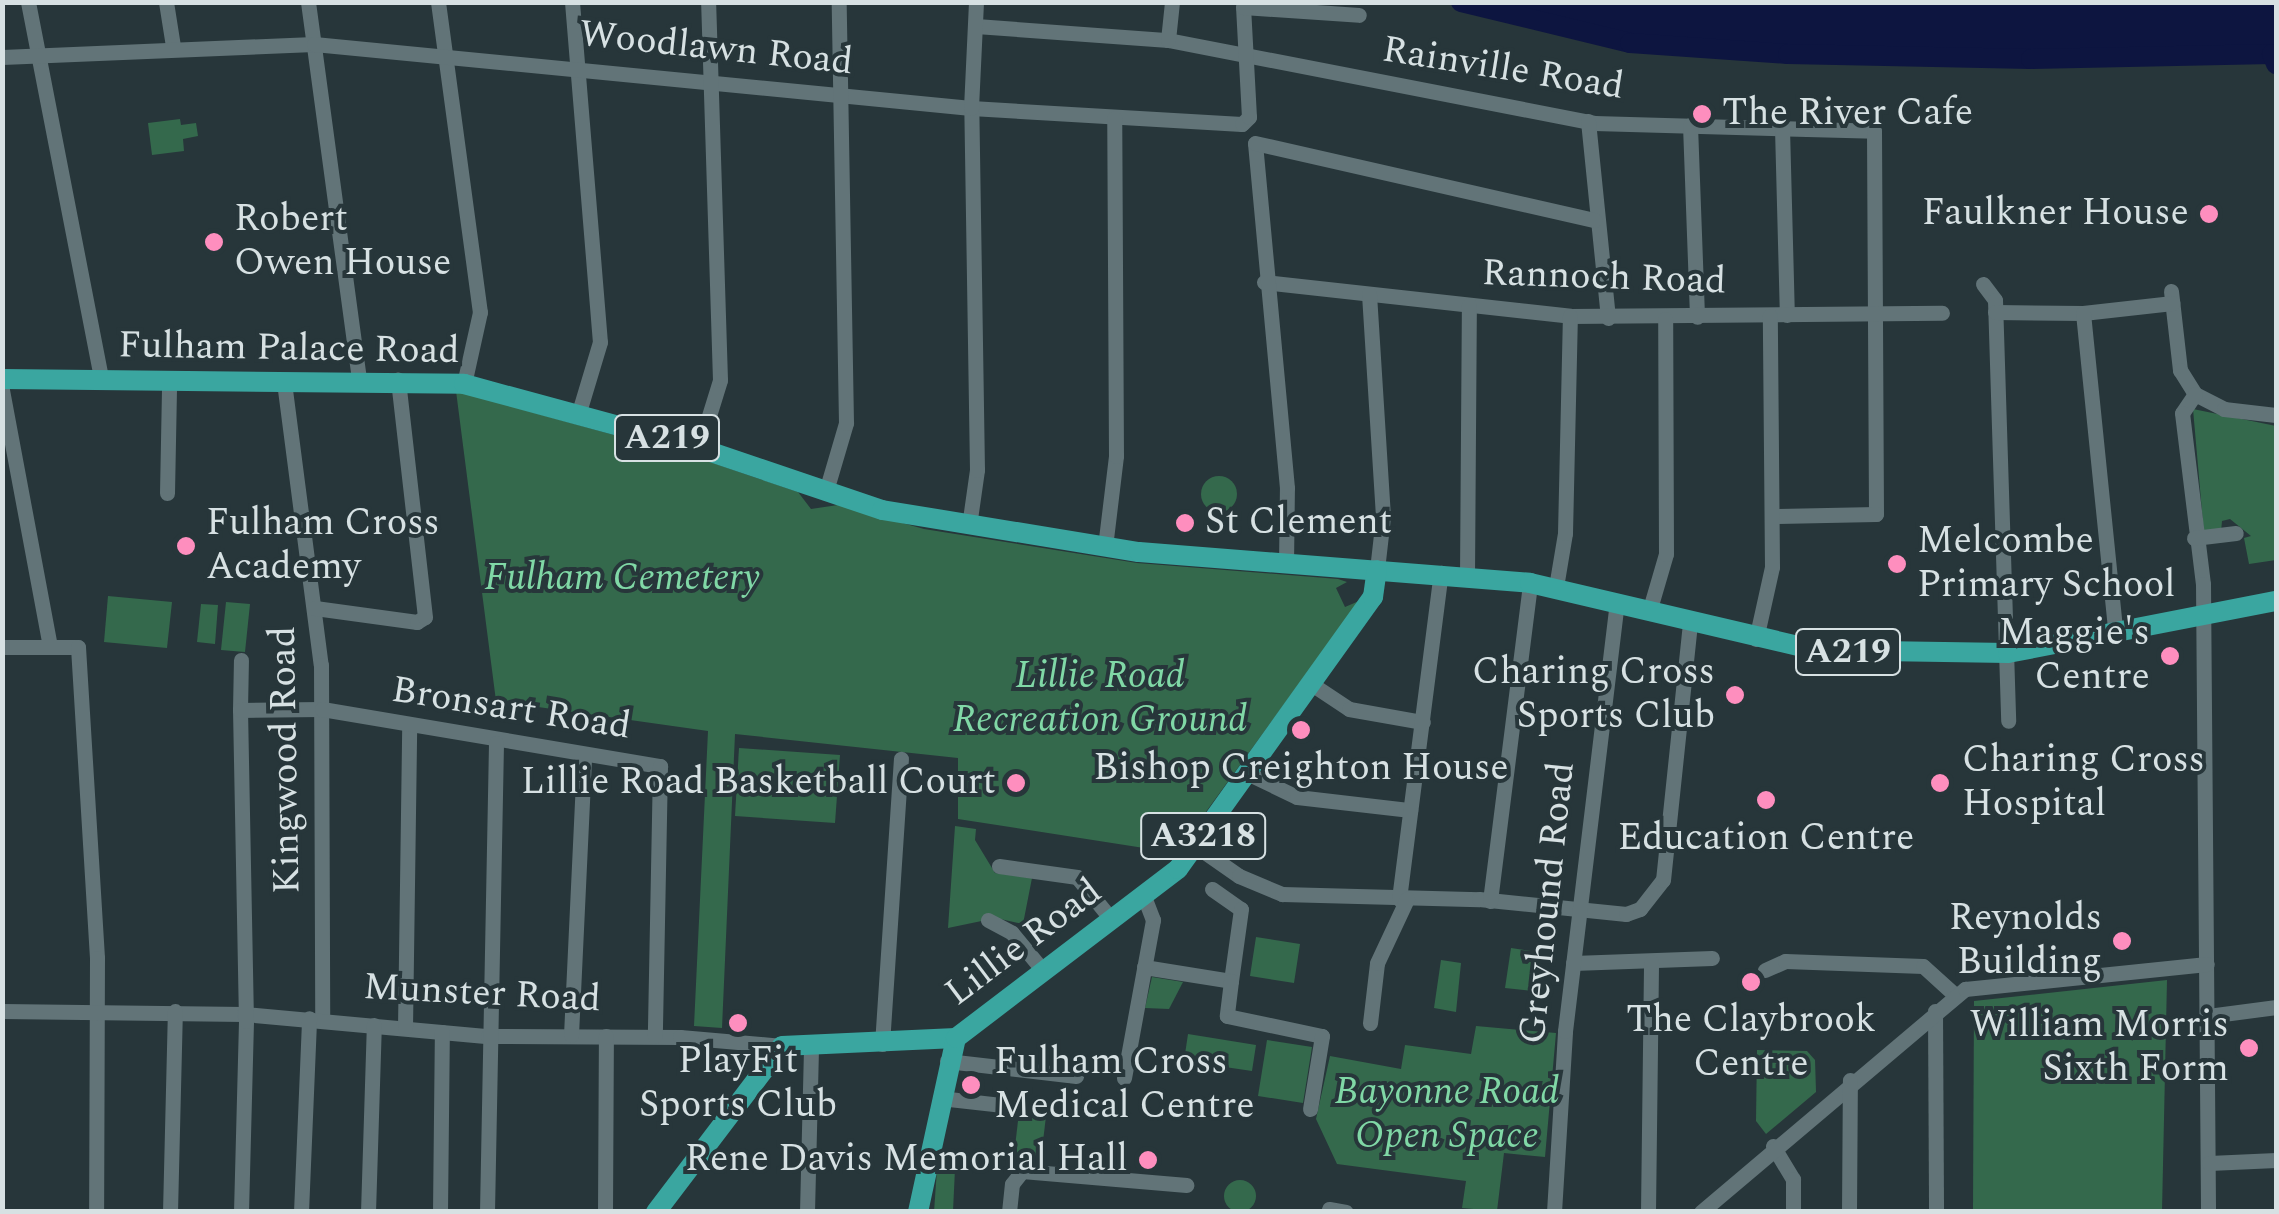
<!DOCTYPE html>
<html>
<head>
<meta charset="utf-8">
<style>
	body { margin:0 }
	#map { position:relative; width:2279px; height:1214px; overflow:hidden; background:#27363a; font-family:Spectral,serif }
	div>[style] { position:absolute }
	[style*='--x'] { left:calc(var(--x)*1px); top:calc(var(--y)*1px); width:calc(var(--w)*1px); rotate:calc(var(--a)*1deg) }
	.green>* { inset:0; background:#34694c }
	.round { border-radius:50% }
	.water>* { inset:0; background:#0d1540 }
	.river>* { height:20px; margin:-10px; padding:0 10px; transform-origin:10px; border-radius:10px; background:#0d1540 }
	.minor>* { height:15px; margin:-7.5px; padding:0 7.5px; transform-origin:7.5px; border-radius:7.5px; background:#627478 }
	.major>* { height:20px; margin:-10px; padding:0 10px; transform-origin:10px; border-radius:10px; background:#3aa6a0 }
	.dots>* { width:28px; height:28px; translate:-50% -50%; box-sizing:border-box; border:5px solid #27363a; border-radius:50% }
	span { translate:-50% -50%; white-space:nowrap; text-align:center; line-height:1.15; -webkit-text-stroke:8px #27363a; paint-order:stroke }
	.shield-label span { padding:2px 8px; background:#27363a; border:2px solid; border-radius:8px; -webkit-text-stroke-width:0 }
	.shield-label { font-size:35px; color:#d7e1e3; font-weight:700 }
	.street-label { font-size:38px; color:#d7e1e3 }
	.poi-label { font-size:38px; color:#d7e1e3 }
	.left { translate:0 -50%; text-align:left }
	.right { translate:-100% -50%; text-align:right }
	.park-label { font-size:38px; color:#80d8a6; font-style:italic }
	.frame { position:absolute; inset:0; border:5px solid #d7e1e3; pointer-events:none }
</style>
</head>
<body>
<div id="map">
	<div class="green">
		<i style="clip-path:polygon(180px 119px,181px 125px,196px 123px,198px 136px,183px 139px,184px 151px,152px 155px,148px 123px)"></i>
		<i style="clip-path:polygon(456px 391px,704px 460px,798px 492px,811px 509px,838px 505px,924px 529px,1137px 563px,1338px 579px,1347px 582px,1336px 588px,1345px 607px,1359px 601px,1176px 853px,958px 819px,958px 758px,735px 734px,722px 1028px,694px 1026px,708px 731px,496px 701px)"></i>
		<i style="clip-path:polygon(2193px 409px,2276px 426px,2276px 560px,2249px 564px,2244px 538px,2251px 536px,2230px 519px,2222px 521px,2221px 532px,2204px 534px)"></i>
		<i class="round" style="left:1201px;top:476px;width:36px;height:36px"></i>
		<i style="clip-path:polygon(108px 596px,172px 602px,167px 648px,104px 642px)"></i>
		<i style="clip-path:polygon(226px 602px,250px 604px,245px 652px,221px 650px)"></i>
		<i style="clip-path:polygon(201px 604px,218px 605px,215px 644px,197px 642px)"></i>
		<i style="clip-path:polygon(739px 748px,840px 755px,835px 823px,735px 816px)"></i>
		<i style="clip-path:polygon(955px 826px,976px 829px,975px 840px,995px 873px,1032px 878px,1023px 924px,996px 918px,948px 928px)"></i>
		<i style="clip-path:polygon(1256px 937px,1300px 944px,1294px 983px,1250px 976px)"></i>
		<i style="clip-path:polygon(1511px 948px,1537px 952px,1532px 991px,1505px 988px)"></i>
		<i style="clip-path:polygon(1441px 960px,1461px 963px,1456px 1012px,1434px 1008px)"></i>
		<i style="clip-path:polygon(1152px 977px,1183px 982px,1169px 1009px,1145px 1008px)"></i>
		<i style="clip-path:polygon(2167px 980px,2162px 1211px,1973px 1211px,1974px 1001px)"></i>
		<i style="clip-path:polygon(1476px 1026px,1556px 1033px,1545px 1157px,1504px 1153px,1497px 1211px,1462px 1208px,1466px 1181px,1337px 1164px,1316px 1119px,1330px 1056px,1401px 1069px,1405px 1045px,1471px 1054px)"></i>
		<i style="clip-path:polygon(1188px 1034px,1256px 1045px,1252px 1071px,1184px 1061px)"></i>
		<i style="clip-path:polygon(1267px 1040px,1312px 1047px,1303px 1103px,1258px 1096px)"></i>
		<i style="clip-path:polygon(1757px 1050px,1807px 1051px,1815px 1060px,1816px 1092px,1766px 1134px,1756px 1121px)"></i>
		<i style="clip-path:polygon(1020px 1104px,1047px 1108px,1041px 1158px,1014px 1155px)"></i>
		<i style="clip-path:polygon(937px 1169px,955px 1169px,953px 1211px,934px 1212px)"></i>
		<i class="round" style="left:1224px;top:1180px;width:32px;height:32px"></i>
	</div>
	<div class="water">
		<i style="clip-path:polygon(1461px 3px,2276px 3px,2276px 64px,2271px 54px,2031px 59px,1789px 54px,1630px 43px)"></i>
	</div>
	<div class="river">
		<i style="--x:1461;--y:2;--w:174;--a:13.6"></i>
		<i style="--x:1630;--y:43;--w:158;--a:4"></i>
		<i style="--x:1788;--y:54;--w:243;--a:1.2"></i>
		<i style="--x:2031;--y:59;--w:241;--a:-1.2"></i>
		<i style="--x:2272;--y:54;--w:11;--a:68"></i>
	</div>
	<div class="minor">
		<i style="--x:28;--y:2;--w:387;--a:79"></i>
		<i style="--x:166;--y:2;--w:45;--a:81"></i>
		<i style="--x:308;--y:2;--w:380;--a:82.3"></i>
		<i style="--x:438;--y:2;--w:313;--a:82.3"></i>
		<i style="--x:480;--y:312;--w:74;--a:102.5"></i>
		<i style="--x:572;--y:2;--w:341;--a:85.3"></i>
		<i style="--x:600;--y:342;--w:73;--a:106.7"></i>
		<i style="--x:976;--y:26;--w:193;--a:4.2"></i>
		<i style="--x:1168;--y:40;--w:434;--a:11"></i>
		<i style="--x:1594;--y:123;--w:280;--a:1.6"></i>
		<i style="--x:1874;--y:131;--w:383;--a:89.7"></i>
		<i style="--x:1876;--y:514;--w:104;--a:178.9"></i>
		<i style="--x:1168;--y:40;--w:38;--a:-84"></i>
		<i style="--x:2;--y:57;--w:312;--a:-2.4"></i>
		<i style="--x:314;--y:44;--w:660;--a:5.56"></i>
		<i style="--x:971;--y:108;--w:271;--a:3.4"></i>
		<i style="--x:1242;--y:124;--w:10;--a:-45"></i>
		<i style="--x:1249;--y:117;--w:110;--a:-93.1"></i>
		<i style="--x:1243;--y:7;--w:116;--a:3.9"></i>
		<i style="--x:1588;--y:121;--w:198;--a:84.2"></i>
		<i style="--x:1690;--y:125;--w:192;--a:87.9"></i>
		<i style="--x:1782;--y:128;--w:187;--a:88.5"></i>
		<i style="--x:1264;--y:282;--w:308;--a:6.3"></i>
		<i style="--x:1570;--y:316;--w:372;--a:-0.5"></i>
		<i style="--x:1983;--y:284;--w:20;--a:53"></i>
		<i style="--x:1995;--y:300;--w:421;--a:88.2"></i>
		<i style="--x:2171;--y:291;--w:80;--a:83.5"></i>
		<i style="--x:2180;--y:370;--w:28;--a:58"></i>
		<i style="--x:2195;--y:394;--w:33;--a:27"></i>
		<i style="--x:2224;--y:409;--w:52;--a:6.6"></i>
		<i style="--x:1369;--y:294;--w:223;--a:86.4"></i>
		<i style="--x:1383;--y:517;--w:53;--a:96.5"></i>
		<i style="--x:1995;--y:312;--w:88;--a:0.7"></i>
		<i style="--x:2083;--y:313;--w:90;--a:-6.4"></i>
		<i style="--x:2083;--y:313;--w:319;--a:84.2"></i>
		<i style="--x:284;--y:382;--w:285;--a:82.6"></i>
		<i style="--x:321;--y:665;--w:354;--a:89.8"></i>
		<i style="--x:2;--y:390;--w:260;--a:79.4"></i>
		<i style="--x:2195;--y:394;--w:23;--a:124"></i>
		<i style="--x:2182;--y:413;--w:172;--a:83"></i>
		<i style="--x:2203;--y:584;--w:628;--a:89.54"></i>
		<i style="--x:699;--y:448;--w:71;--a:-72.8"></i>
		<i style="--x:720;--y:380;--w:378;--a:-91.8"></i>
		<i style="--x:826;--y:491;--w:71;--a:-73.6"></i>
		<i style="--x:846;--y:423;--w:421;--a:-91"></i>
		<i style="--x:167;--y:493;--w:108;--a:-88.9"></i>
		<i style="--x:969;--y:526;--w:57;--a:-81.9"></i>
		<i style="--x:977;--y:470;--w:362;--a:-90.9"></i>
		<i style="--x:971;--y:108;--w:106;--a:-87.3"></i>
		<i style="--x:2194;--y:538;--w:42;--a:-6.8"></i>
		<i style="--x:1105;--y:547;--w:92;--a:-83.1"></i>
		<i style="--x:1116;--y:456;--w:338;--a:-90.3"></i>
		<i style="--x:1286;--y:565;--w:77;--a:-89.3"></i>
		<i style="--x:1287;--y:488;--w:346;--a:-95.3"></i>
		<i style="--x:1255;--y:143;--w:348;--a:12.8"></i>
		<i style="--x:1467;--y:576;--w:271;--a:-89.6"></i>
		<i style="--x:1556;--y:587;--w:55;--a:-80.5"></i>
		<i style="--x:1565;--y:533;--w:217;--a:-88.7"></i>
		<i style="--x:315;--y:608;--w:103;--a:7.8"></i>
		<i style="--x:417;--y:622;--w:9;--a:-32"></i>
		<i style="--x:425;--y:617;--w:239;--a:-96.5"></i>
		<i style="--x:1649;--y:612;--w:60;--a:-73.7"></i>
		<i style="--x:1666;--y:554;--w:235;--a:-90.2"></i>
		<i style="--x:1756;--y:639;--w:74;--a:-77.5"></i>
		<i style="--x:1772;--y:567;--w:251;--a:-90.5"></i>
		<i style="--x:2;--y:647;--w:76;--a:0"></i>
		<i style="--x:78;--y:647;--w:312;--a:86.5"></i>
		<i style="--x:97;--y:958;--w:253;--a:90.2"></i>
		<i style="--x:1313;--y:685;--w:43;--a:33.7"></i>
		<i style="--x:1349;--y:709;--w:75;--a:10"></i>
		<i style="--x:240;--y:710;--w:50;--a:-88.9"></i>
		<i style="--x:1249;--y:774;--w:53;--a:25.6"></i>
		<i style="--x:1297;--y:797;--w:114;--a:6.6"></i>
		<i style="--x:1196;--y:846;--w:52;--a:34.9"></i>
		<i style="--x:1239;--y:876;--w:47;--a:22.7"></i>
		<i style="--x:1282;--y:894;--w:197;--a:1.5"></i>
		<i style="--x:1479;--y:899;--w:148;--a:5.8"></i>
		<i style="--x:1626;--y:914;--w:15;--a:-20"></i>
		<i style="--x:1640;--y:909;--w:37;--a:-52"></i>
		<i style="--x:1663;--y:880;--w:257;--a:-84"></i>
		<i style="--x:999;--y:866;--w:79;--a:8"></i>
		<i style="--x:1077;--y:877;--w:54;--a:51"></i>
		<i style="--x:1212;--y:889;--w:35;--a:35"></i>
		<i style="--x:1241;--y:909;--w:73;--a:97.9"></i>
		<i style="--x:1399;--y:899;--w:329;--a:-82.7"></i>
		<i style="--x:1490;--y:901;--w:321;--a:-82.8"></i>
		<i style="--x:988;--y:920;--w:27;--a:28"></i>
		<i style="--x:1012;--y:933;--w:45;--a:50.4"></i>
		<i style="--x:1573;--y:963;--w:139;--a:-2.1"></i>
		<i style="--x:1144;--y:967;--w:88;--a:9.1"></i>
		<i style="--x:1231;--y:981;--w:35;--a:97"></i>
		<i style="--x:1227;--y:1016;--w:97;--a:11.9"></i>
		<i style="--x:1322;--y:1036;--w:74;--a:99.3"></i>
		<i style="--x:1765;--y:970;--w:22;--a:-24"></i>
		<i style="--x:1785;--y:961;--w:138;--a:2.1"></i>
		<i style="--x:1923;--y:966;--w:43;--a:42.2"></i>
		<i style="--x:2;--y:1011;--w:242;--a:0.7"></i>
		<i style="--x:244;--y:1014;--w:245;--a:5.2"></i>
		<i style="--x:488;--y:1036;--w:192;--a:0.3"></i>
		<i style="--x:680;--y:1037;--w:102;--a:5"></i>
		<i style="--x:1935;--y:1011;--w:201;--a:89.7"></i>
		<i style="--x:2208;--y:1016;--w:69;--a:-7.5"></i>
		<i style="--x:1370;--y:1023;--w:60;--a:-83.3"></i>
		<i style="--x:1377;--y:963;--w:71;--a:-64.9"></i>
		<i style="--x:405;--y:1028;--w:300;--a:-89.2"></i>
		<i style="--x:571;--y:1035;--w:279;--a:-87.3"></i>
		<i style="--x:882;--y:1044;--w:286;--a:-86.2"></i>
		<i style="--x:947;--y:1061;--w:130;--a:6.6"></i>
		<i style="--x:1124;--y:1078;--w:161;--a:-79.6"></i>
		<i style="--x:1153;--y:920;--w:26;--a:-111"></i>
		<i style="--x:940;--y:1098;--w:61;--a:6.5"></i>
		<i style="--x:1773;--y:1146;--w:39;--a:59"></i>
		<i style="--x:1793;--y:1179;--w:33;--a:90"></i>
		<i style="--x:2209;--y:1163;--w:67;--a:-2.6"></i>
		<i style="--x:1329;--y:1209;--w:17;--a:10"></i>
		<i style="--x:170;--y:1212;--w:201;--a:-88.6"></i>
		<i style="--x:241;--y:1212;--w:191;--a:-88.5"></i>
		<i style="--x:246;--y:1021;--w:311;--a:-91.1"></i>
		<i style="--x:240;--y:710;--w:82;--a:-0.7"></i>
		<i style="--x:322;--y:709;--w:343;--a:9.6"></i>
		<i style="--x:660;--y:766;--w:270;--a:91.1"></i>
		<i style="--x:301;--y:1212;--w:194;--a:-87.6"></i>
		<i style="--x:368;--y:1212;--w:187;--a:-88.2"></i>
		<i style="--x:440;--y:1212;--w:180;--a:-89.4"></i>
		<i style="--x:487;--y:1212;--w:469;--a:-88.9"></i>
		<i style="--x:605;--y:1212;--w:176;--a:-89.7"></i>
		<i style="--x:807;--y:1212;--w:168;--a:-88.6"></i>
		<i style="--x:1009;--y:1212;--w:28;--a:-84"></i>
		<i style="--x:1012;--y:1184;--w:16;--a:-52"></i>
		<i style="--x:1022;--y:1171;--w:165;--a:4.9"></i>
		<i style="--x:1554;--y:1212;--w:181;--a:-86.5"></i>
		<i style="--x:1565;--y:1031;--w:431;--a:-83.1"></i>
		<i style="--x:1648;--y:1212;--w:250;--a:-89.3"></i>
		<i style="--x:1701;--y:1212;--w:346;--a:-40.2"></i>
		<i style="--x:1965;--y:989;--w:243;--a:-5.9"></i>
		<i style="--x:1849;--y:1212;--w:132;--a:-89.6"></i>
	</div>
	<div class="major">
		<i style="--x:2;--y:379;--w:462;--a:0.6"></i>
		<i style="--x:464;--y:384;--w:244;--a:15.2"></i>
		<i style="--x:699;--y:448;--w:193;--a:18.7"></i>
		<i style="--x:882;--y:510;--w:260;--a:9.3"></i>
		<i style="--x:1139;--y:552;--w:392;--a:4.5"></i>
		<i style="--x:1530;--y:583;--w:293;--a:13.2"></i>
		<i style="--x:1815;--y:650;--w:193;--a:0.9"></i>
		<i style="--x:2008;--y:653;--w:273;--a:-11"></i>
		<i style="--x:656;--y:1212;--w:208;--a:-52.8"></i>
		<i style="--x:782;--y:1046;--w:174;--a:-2.6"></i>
		<i style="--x:918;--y:1212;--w:178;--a:-77.7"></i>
		<i style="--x:956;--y:1038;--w:279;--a:-37.3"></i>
		<i style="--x:1178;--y:869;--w:335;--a:-54.4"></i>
		<i style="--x:1373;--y:597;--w:27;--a:-82"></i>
	</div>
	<div class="dots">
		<i style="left:1702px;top:114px;background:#fe8ebe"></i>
		<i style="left:2209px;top:214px;background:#fe8ebe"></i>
		<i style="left:214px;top:242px;background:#fe8ebe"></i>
		<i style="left:1185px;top:523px;background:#fe8ebe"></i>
		<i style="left:186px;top:546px;background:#fe8ebe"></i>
		<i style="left:1897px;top:564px;background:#fe8ebe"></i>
		<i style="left:2170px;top:656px;background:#fe8ebe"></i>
		<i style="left:1735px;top:695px;background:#fe8ebe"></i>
		<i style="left:1301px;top:730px;background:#fe8ebe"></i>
		<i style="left:1016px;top:783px;background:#fe8ebe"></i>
		<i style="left:1940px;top:783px;background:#fe8ebe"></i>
		<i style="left:1766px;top:800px;background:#fe8ebe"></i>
		<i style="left:2122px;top:941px;background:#fe8ebe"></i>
		<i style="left:1751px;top:982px;background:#fe8ebe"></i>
		<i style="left:738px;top:1023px;background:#fe8ebe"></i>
		<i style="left:2249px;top:1048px;background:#fe8ebe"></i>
		<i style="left:971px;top:1085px;background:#fe8ebe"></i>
		<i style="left:1148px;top:1160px;background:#fe8ebe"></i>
	</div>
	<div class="shield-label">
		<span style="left:667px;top:438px">A219</span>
		<span style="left:1848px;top:652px">A219</span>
		<span style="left:1203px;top:836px">A3218</span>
	</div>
	<div class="street-label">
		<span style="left:716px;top:49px;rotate:6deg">Woodlawn Road</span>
		<span style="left:1503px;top:69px;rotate:9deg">Rainville Road</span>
		<span style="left:1604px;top:278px;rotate:2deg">Rannoch Road</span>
		<span style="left:289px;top:349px;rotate:1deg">Fulham Palace Road</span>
		<span style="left:511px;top:709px;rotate:9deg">Bronsart Road</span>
		<span style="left:286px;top:760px;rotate:-91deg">Kingwood Road</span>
		<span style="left:1548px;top:903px;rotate:-84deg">Greyhound Road</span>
		<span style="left:1024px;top:943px;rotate:-37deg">Lillie Road</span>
		<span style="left:482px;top:994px;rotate:3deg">Munster Road</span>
	</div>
	<div class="poi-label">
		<span class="left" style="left:1722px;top:114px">The River Cafe</span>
		<span class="right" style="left:2189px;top:214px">Faulkner House</span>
		<span class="left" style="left:234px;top:242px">Robert<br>Owen House</span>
		<span class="left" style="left:1205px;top:523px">St Clement</span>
		<span class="left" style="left:206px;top:546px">Fulham Cross<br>Academy</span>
		<span class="left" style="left:1917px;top:564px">Melcombe<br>Primary School</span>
		<span class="right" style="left:2150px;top:656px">Maggie's<br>Centre</span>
		<span class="right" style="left:1715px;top:695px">Charing Cross<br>Sports Club</span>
		<span class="left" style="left:1962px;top:783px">Charing Cross<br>Hospital</span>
		<span style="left:1301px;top:769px">Bishop Creighton House</span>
		<span class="right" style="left:996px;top:783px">Lillie Road Basketball Court</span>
		<span style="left:1766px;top:839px">Education Centre</span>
		<span class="right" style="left:2102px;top:941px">Reynolds<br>Building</span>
		<span style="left:1751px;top:1043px">The Claybrook<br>Centre</span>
		<span class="right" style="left:2229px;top:1048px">William Morris<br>Sixth Form</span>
		<span style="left:738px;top:1084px">PlayFit<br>Sports Club</span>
		<span class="left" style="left:994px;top:1085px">Fulham Cross<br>Medical Centre</span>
		<span class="right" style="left:1128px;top:1160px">Rene Davis Memorial Hall</span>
	</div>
	<div class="park-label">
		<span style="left:622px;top:579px">Fulham Cemetery</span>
		<span style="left:1100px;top:699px">Lillie Road<br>Recreation Ground</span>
		<span style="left:1447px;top:1115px">Bayonne Road<br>Open Space</span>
	</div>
	<div class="frame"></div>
</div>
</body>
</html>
